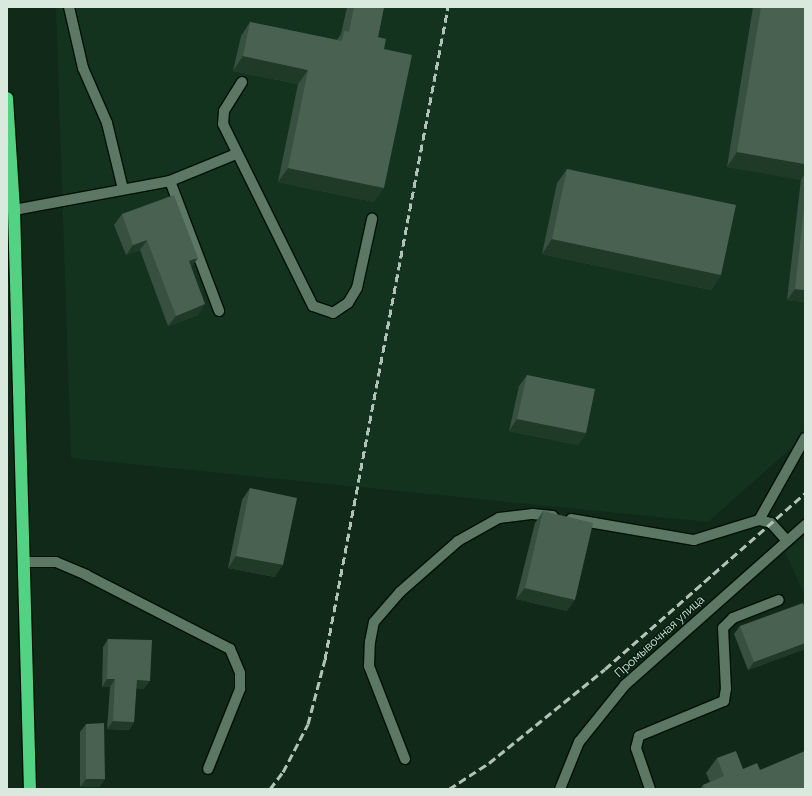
<!DOCTYPE html>
<html>
<head>
<meta charset="utf-8">
<style>
	body { margin:0 }
	#map { position:relative; width:812px; height:796px; overflow:hidden; background:#102918; font-family:Raleway,sans-serif }
	div>[style] { position:absolute }
	[style*='--x'] { left:calc(var(--x)*1px); top:calc(var(--y)*1px); width:calc(var(--w)*1px); rotate:calc(var(--a)*1deg) }
	.built>* { inset:0; background:#13331e }
	.roads { filter:drop-shadow(1px 0 #001104) drop-shadow(-1px 0 #001104) drop-shadow(0 1px #001104) drop-shadow(0 -1px #001104) }
	.lane>* { height:10px; margin:-5px; padding:0 5px; transform-origin:5px; border-radius:5px; background:#5c7864 }
	.secondary>* { height:10px; margin:-5px; padding:0 5px; transform-origin:5px; border-radius:5px; background:#5c7864 }
	.highway>* { height:12px; margin:-6px; padding:0 6px; transform-origin:6px; border-radius:6px; background:#52d282 }
	.rail>* { height:3px; margin-top:-1.5px; transform-origin:0; background:repeating-linear-gradient(90deg,#b2c3b6 0 8px,transparent 0 12px) }
	.wall>* { inset:0; background:#37503f }
	.shaded-wall>* { inset:0; background:#203a28 }
	.building>* { inset:0; background:#496150 }
	span { translate:-50% -50%; white-space:nowrap; text-align:center; line-height:1.15; -webkit-text-stroke:3px #061f0f; paint-order:stroke }
	.street-label { font-size:12px; color:#dae9dd }
	.frame { position:absolute; inset:0; border:8px solid #dae9dd; pointer-events:none }
</style>
</head>
<body>
<div id="map">
	<div class="built">
		<i style="clip-path:polygon(56px 7px,805px 7px,805px 436px,708px 522px,71px 458px)"></i>
		<i style="clip-path:polygon(805px 535px,805px 596px,785px 552px)"></i>
	</div>
	<div class="roads">
		<div class="lane">
			<i style="--x:69;--y:7;--w:63;--a:77.1"></i>
			<i style="--x:83;--y:68;--w:60;--a:66.4"></i>
			<i style="--x:107;--y:123;--w:68;--a:76.4"></i>
			<i style="--x:242;--y:82;--w:34;--a:122"></i>
			<i style="--x:224;--y:111;--w:13;--a:94"></i>
			<i style="--x:223;--y:124;--w:203;--a:63.7"></i>
			<i style="--x:313;--y:306;--w:21;--a:19"></i>
			<i style="--x:333;--y:313;--w:18;--a:-34"></i>
			<i style="--x:348;--y:303;--w:17;--a:-59"></i>
			<i style="--x:357;--y:288;--w:71;--a:-77.7"></i>
			<i style="--x:170;--y:181;--w:139;--a:69.3"></i>
			<i style="--x:14;--y:210;--w:159;--a:-10.5"></i>
			<i style="--x:170;--y:181;--w:71;--a:-22.2"></i>
			<i style="--x:571;--y:519;--w:125;--a:9.7"></i>
			<i style="--x:694;--y:540;--w:68;--a:-17.1"></i>
			<i style="--x:759;--y:520;--w:12;--a:14"></i>
			<i style="--x:771;--y:523;--w:24;--a:48"></i>
			<i style="--x:759;--y:520;--w:94;--a:-60.7"></i>
			<i style="--x:25;--y:562;--w:31;--a:0"></i>
			<i style="--x:56;--y:562;--w:33;--a:23"></i>
			<i style="--x:86;--y:575;--w:162;--a:27.2"></i>
			<i style="--x:230;--y:649;--w:26;--a:67"></i>
			<i style="--x:240;--y:673;--w:16;--a:90"></i>
			<i style="--x:240;--y:689;--w:86;--a:111.8"></i>
			<i style="--x:405;--y:759;--w:100;--a:-111.2"></i>
			<i style="--x:369;--y:666;--w:24;--a:-88"></i>
			<i style="--x:370;--y:642;--w:20;--a:-79"></i>
			<i style="--x:374;--y:622;--w:40;--a:-49"></i>
			<i style="--x:400;--y:592;--w:77;--a:-41.3"></i>
			<i style="--x:458;--y:541;--w:47;--a:-29.3"></i>
			<i style="--x:499;--y:518;--w:34;--a:-7"></i>
			<i style="--x:533;--y:514;--w:20;--a:6"></i>
			<i style="--x:650;--y:789;--w:43;--a:-108.9"></i>
			<i style="--x:636;--y:748;--w:12;--a:-76"></i>
			<i style="--x:639;--y:736;--w:92;--a:-22.4"></i>
			<i style="--x:724;--y:701;--w:12;--a:-81"></i>
			<i style="--x:726;--y:689;--w:61;--a:-92.8"></i>
			<i style="--x:723;--y:628;--w:14;--a:-45"></i>
			<i style="--x:733;--y:618;--w:49;--a:-21.4"></i>
		</div>
		<div class="secondary">
			<i style="--x:560;--y:789;--w:51;--a:-68"></i>
			<i style="--x:579;--y:742;--w:73;--a:-51.1"></i>
			<i style="--x:625;--y:685;--w:241;--a:-41.6"></i>
		</div>
		<div class="highway">
			<i style="--x:7;--y:98;--w:112;--a:86.4"></i>
			<i style="--x:14;--y:210;--w:579;--a:88.42"></i>
		</div>
	</div>
	<div class="rail">
		<i style="--x:270;--y:789;--w:21;--a:-53"></i>
		<i style="--x:283;--y:772;--w:54;--a:-62.5"></i>
		<i style="--x:308;--y:724;--w:67;--a:-75.3"></i>
		<i style="--x:325;--y:659;--w:664;--a:-79.32"></i>
		<i style="--x:449;--y:789;--w:48;--a:-33"></i>
		<i style="--x:489;--y:763;--w:149;--a:-39"></i>
		<i style="--x:605;--y:669;--w:266;--a:-41.3"></i>
	</div>
	<div class="wall">
		<i style="clip-path:polygon(347px 7px,384px 7px,378px 37px,384px 49px,374px 202px,278px 182px,298px 84px,233px 71px,241px 36px,250px 22px,337px 40px,341px 34px)"></i>
		<i style="clip-path:polygon(753px 7px,805px 7px,805px 302px,787px 300px,801px 179px,727px 167px)"></i>
		<i style="clip-path:polygon(567px 169px,721px 275px,711px 290px,542px 254px,557px 183px)"></i>
		<i style="clip-path:polygon(122px 214px,191px 268px,198px 315px,168px 326px,140px 250px,126px 255px,114px 225px)"></i>
		<i style="clip-path:polygon(527px 375px,586px 433px,578px 445px,509px 431px,519px 386px)"></i>
		<i style="clip-path:polygon(250px 488px,275px 577px,228px 568px,242px 500px)"></i>
		<i style="clip-path:polygon(543px 511px,567px 611px,516px 599px,535px 523px)"></i>
		<i style="clip-path:polygon(805px 609px,805px 649px,748px 670px,734px 634px,740px 626px)"></i>
		<i style="clip-path:polygon(108px 639px,144px 689px,136px 688px,134px 722px,129px 730px,107px 729px,110px 687px,102px 687px,103px 647px)"></i>
		<i style="clip-path:polygon(86px 724px,105px 779px,99px 787px,80px 787px,80px 732px)"></i>
		<i style="clip-path:polygon(717px 758px,743px 769px,760px 770px,805px 789px,700px 789px,703px 785px,710px 782px,706px 773px)"></i>
	</div>
	<div class="shaded-wall">
		<i style="clip-path:polygon(243px 56px,308px 70px,298px 84px,233px 71px)"></i>
		<i style="clip-path:polygon(737px 152px,805px 164px,805px 173px,801px 180px,727px 167px)"></i>
		<i style="clip-path:polygon(288px 168px,384px 188px,374px 202px,278px 182px)"></i>
		<i style="clip-path:polygon(552px 239px,721px 275px,711px 290px,542px 254px)"></i>
		<i style="clip-path:polygon(147px 240px,140px 250px,126px 255px,133px 245px)"></i>
		<i style="clip-path:polygon(198px 258px,190px 269px,189px 261px)"></i>
		<i style="clip-path:polygon(795px 289px,805px 290px,805px 302px,787px 300px)"></i>
		<i style="clip-path:polygon(205px 304px,198px 315px,168px 326px,176px 316px)"></i>
		<i style="clip-path:polygon(517px 419px,586px 433px,578px 445px,509px 431px)"></i>
		<i style="clip-path:polygon(236px 556px,283px 565px,275px 577px,228px 568px)"></i>
		<i style="clip-path:polygon(525px 588px,575px 600px,567px 611px,516px 599px)"></i>
		<i style="clip-path:polygon(805px 643px,805px 649px,748px 670px,754px 662px)"></i>
		<i style="clip-path:polygon(107px 679px,115px 679px,110px 687px,102px 687px)"></i>
		<i style="clip-path:polygon(137px 680px,150px 681px,144px 689px,131px 688px)"></i>
		<i style="clip-path:polygon(113px 721px,134px 722px,129px 730px,107px 729px)"></i>
		<i style="clip-path:polygon(86px 779px,105px 779px,99px 787px,80px 787px)"></i>
	</div>
	<div class="building">
		<i style="clip-path:polygon(354px 7px,384px 7px,378px 37px,386px 39px,384px 49px,412px 55px,384px 188px,288px 168px,308px 70px,243px 56px,250px 22px,342px 41px,344px 31px,349px 32px)"></i>
		<i style="clip-path:polygon(761px 7px,805px 7px,805px 164px,737px 152px)"></i>
		<i style="clip-path:polygon(567px 169px,736px 205px,721px 275px,552px 239px)"></i>
		<i style="clip-path:polygon(174px 195px,198px 258px,189px 261px,205px 304px,176px 316px,147px 240px,133px 245px,122px 214px)"></i>
		<i style="clip-path:polygon(805px 200px,805px 290px,795px 289px)"></i>
		<i style="clip-path:polygon(527px 375px,595px 389px,586px 433px,517px 419px)"></i>
		<i style="clip-path:polygon(250px 488px,297px 498px,283px 565px,236px 556px)"></i>
		<i style="clip-path:polygon(543px 511px,593px 523px,575px 600px,525px 588px)"></i>
		<i style="clip-path:polygon(803px 603px,805px 609px,805px 643px,754px 662px,740px 626px)"></i>
		<i style="clip-path:polygon(108px 639px,152px 640px,150px 681px,137px 680px,134px 722px,113px 721px,115px 679px,107px 679px)"></i>
		<i style="clip-path:polygon(104px 723px,105px 779px,86px 779px,86px 724px)"></i>
		<i style="clip-path:polygon(736px 751px,743px 769px,757px 763px,760px 770px,805px 751px,805px 789px,705px 789px,703px 785px,724px 776px,717px 758px)"></i>
	</div>
	<div class="street-label">
		<span style="left:660px;top:637px;rotate:-42deg">Промывочная улица</span>
	</div>
	<div class="frame"></div>
</div>
</body>
</html>
